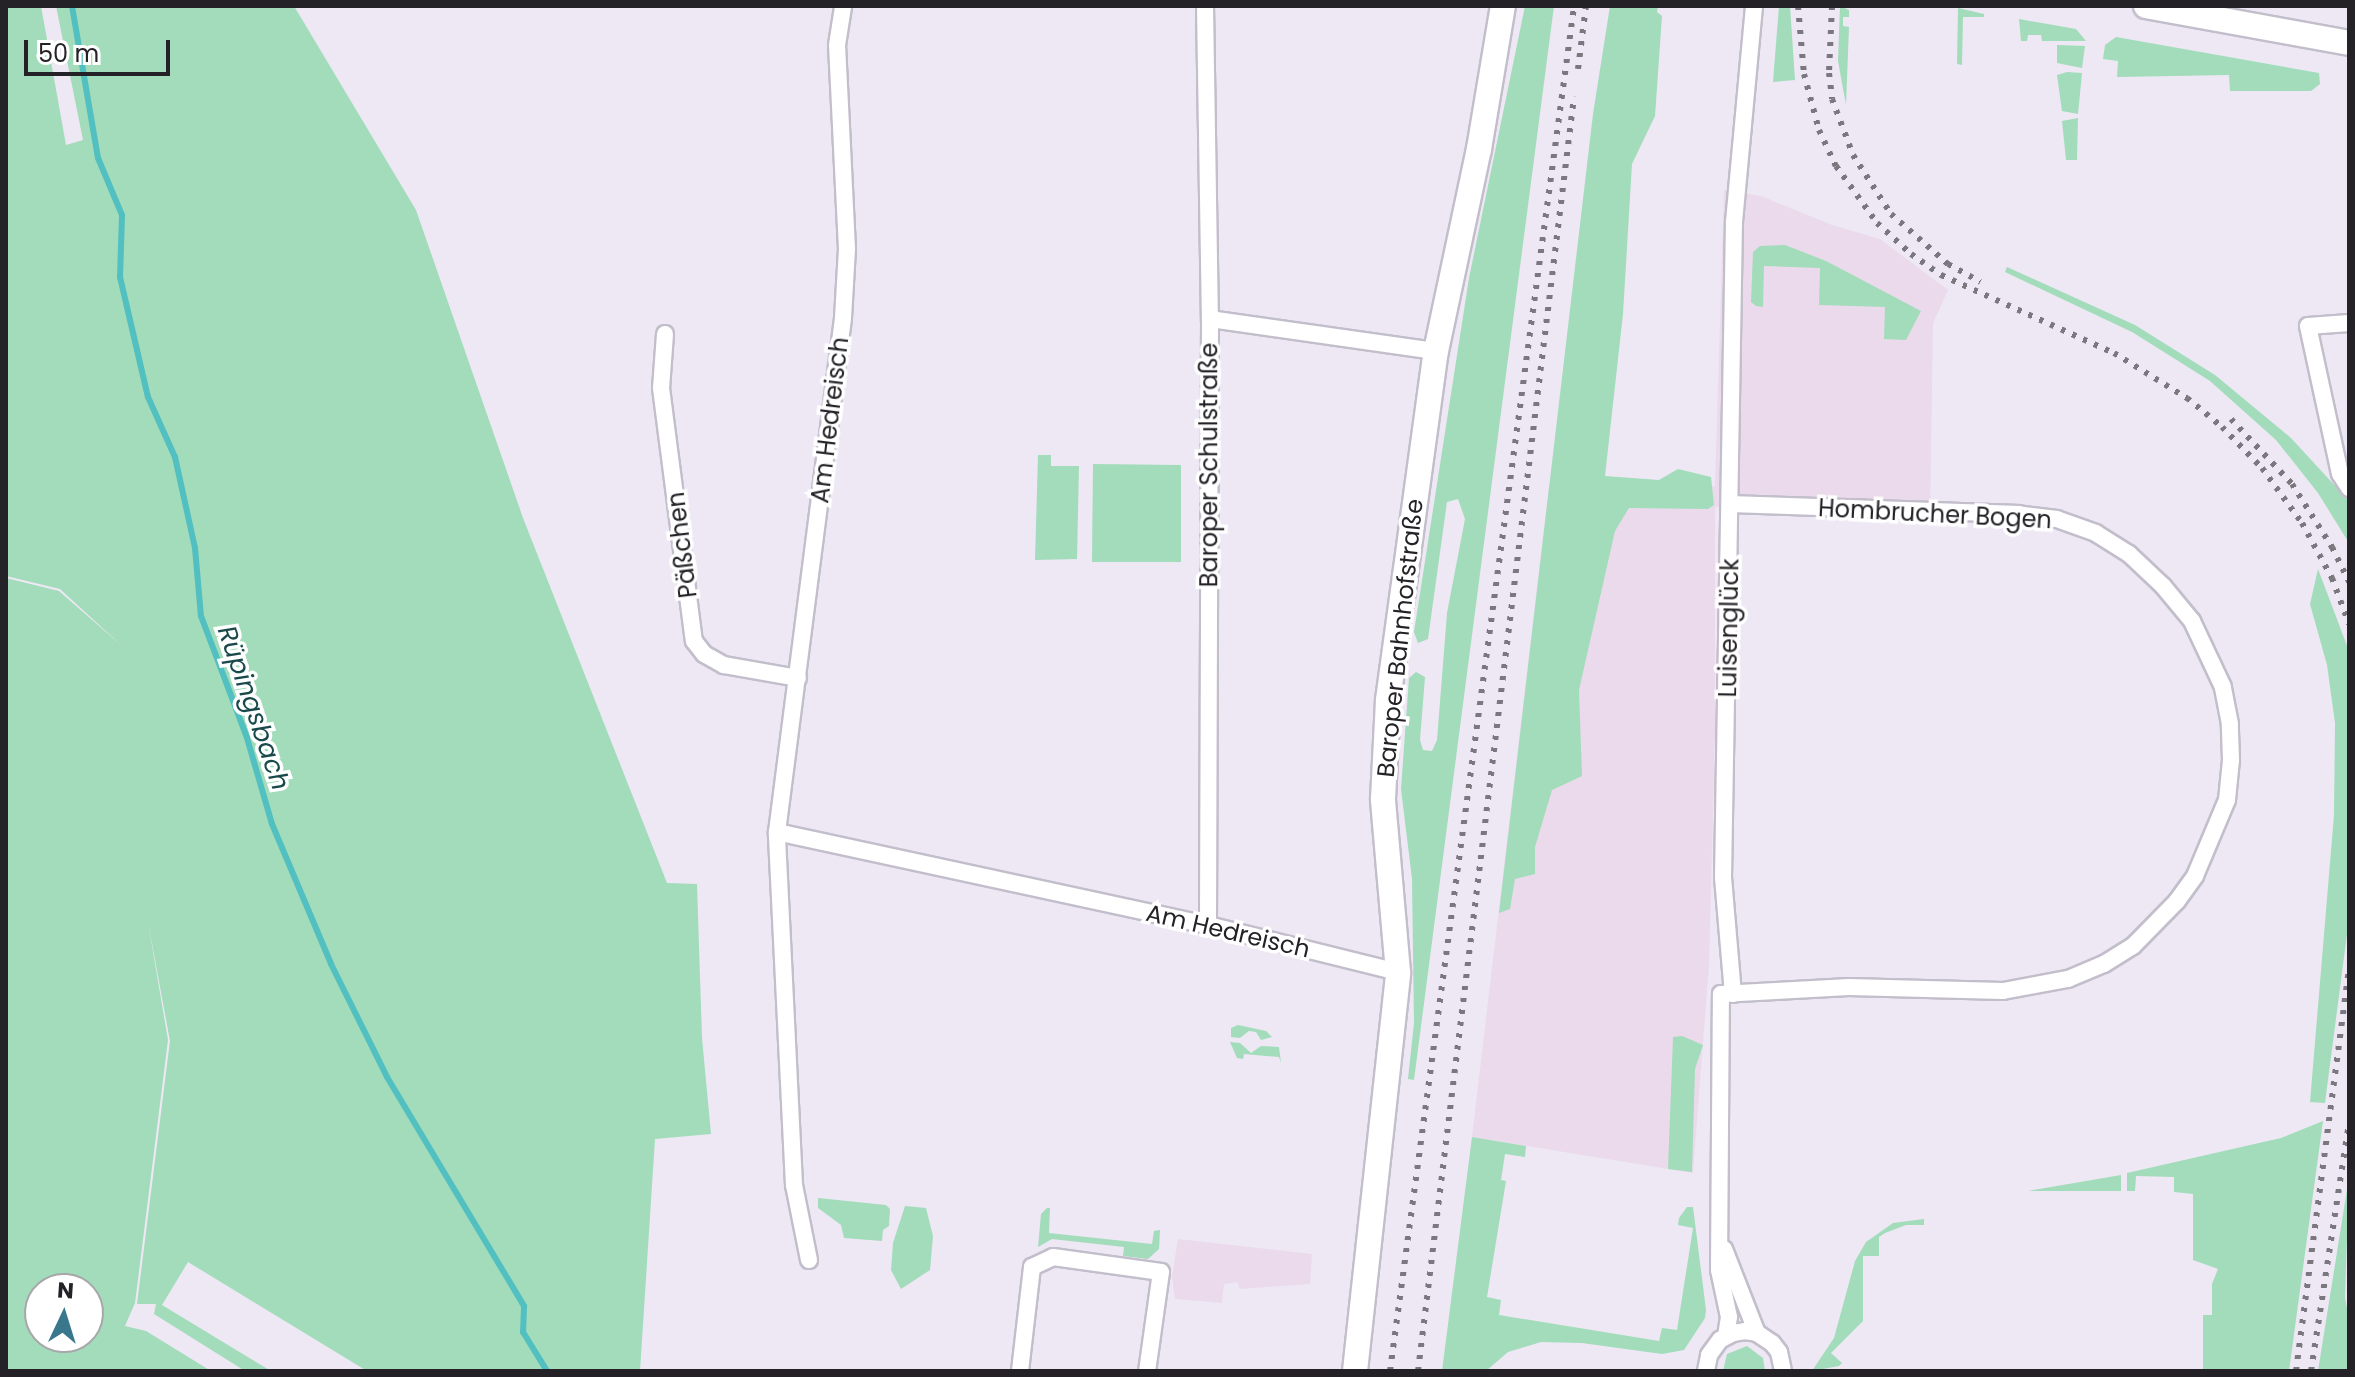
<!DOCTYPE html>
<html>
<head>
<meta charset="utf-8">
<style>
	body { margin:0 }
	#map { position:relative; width:2355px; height:1377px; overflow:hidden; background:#ede8f4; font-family:Poppins,sans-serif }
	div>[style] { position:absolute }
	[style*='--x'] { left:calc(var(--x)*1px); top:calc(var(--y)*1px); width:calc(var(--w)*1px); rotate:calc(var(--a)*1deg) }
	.industrial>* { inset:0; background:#ebdaeb }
	.green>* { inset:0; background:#a2dcbb }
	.stream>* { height:6px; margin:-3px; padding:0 3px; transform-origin:3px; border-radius:3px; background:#52bfc0 }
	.roads { filter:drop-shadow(2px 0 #c3becb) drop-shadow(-2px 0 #c3becb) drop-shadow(0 2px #c3becb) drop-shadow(0 -2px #c3becb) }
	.street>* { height:16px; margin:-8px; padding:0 8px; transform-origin:8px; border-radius:8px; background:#fff }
	.secondary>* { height:24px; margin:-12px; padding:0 12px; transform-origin:12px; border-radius:12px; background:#fff }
	.rail>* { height:6px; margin-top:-3px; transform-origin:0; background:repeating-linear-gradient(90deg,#7a777f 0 4px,transparent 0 12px) }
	span { translate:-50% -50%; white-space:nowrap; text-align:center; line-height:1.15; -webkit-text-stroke:7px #fff; paint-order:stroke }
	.street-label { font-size:24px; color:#242227 }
	.water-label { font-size:26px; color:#19494a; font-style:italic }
	.frame { position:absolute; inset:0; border:8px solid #242227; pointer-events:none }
	.north { position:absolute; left:24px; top:1273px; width:80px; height:80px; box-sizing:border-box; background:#fff; border:2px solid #a7a7a9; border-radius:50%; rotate:4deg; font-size:22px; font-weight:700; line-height:32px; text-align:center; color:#242227 }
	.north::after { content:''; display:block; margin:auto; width:28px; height:36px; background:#38778c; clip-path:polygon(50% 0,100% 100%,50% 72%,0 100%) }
	.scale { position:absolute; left:24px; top:40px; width:146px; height:36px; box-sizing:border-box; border:4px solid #242227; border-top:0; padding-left:10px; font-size:24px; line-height:28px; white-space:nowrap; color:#242227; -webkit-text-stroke:6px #fff; paint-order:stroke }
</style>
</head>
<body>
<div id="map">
	<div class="industrial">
		<i style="clip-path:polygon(1724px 190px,1761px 196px,1832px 225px,1880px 239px,1948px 290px,1933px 323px,1930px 516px,1715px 507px,1715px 735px,1709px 965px,1693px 1173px,1472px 1137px,1549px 486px,1715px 486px)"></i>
		<i style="clip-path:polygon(1178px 1239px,1312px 1254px,1310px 1284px,1239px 1289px,1238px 1282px,1224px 1284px,1222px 1303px,1175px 1299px,1172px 1277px)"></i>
	</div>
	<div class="green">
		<i style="clip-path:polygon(evenodd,6px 6px,41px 6px,66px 145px,83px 140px,56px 6px,294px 6px,416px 210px,523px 518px,667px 883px,697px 884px,702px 1038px,711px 1134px,655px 1139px,640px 1371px,367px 1371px,188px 1262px,162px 1305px,271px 1371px,245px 1371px,154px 1314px,156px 1304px,137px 1304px,170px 1041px,148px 922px,168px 1040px,135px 1303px,125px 1326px,146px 1331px,211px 1371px,6px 1371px,6px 578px,59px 591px,122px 646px,60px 589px,6px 576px,6px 6px,40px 1289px,88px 1289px,88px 1337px,40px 1337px,40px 1289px)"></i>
		<i style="clip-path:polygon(1525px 6px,1554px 6px,1414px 1080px,1408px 1079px,1414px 1023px,1412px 879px,1401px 789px,1409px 678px,1416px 672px,1425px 677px,1420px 740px,1423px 750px,1432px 751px,1437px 740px,1447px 613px,1465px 519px,1458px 499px,1447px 502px,1428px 639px,1418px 643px,1414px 632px,1469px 278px)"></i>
		<i style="clip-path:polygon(1610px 6px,1658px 6px,1657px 12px,1662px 16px,1655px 116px,1632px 164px,1623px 314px,1605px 476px,1659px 480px,1678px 469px,1711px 477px,1714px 505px,1708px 509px,1629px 508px,1615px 531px,1579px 690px,1582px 776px,1552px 790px,1535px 847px,1535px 874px,1515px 879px,1510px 909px,1499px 913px,1593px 114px)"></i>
		<i style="clip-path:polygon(1779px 6px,1790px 6px,1795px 80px,1773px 82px)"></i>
		<i style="clip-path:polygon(1840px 6px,1849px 10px,1849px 17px,1843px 17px,1843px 26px,1849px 27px,1846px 105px,1838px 61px)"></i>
		<i style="clip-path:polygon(1958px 8px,1984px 14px,1984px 17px,1963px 17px,1962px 65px,1957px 64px)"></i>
		<i style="clip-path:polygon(2019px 19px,2076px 29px,2086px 41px,2042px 41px,2041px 35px,2028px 35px,2027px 41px,2021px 41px)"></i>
		<i style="clip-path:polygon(2116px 37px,2319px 73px,2320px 84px,2311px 91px,2230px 91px,2229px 75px,2117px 77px,2118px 61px,2103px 59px,2105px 45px)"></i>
		<i style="clip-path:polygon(2057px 45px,2085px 46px,2082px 68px,2057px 63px)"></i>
		<i style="clip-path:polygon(2067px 72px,2082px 73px,2078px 114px,2062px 111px,2057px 75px)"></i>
		<i style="clip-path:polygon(2078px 118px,2077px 160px,2066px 160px,2062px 121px)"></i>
		<i style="clip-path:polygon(1785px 245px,1826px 261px,1921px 311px,1906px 340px,1884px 339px,1885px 307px,1819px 305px,1820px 268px,1764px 266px,1763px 307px,1756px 306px,1751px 302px,1753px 252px,1760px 246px)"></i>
		<i style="clip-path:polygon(2007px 267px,2135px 325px,2215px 375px,2291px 438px,2349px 501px,2349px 543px,2318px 493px,2276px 440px,2210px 381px,2132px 332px,2005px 272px)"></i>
		<i style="clip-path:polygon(1038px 455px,1051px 455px,1051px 466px,1079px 466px,1077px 559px,1035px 560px)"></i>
		<i style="clip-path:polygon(1093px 464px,1181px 465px,1181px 562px,1092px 562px)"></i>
		<i style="clip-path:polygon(2318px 569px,2349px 651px,2349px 919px,2325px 1103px,2310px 1102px,2334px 815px,2335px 723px,2327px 665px,2310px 604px)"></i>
		<i style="clip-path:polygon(1238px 1025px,1266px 1031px,1272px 1037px,1261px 1040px,1256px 1032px,1249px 1031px,1240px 1038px,1231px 1037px,1231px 1028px)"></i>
		<i style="clip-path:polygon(1682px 1036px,1703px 1045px,1695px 1069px,1692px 1172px,1668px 1169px,1673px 1037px)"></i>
		<i style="clip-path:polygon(1230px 1042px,1240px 1043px,1251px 1053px,1261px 1046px,1279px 1047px,1281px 1063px,1279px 1057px,1244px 1054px,1243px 1059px,1237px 1058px)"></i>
		<i style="clip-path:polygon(2323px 1121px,2289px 1371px,2203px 1371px,2203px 1315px,2212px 1315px,2212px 1284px,2218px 1269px,2193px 1260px,2193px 1194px,2174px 1192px,2174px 1177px,2136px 1176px,2135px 1191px,2127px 1191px,2127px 1173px,2281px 1138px)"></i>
		<i style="clip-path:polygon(1472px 1137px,1526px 1146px,1525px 1157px,1505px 1154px,1501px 1180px,1506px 1181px,1487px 1297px,1501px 1300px,1499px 1315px,1659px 1341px,1662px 1328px,1677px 1330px,1693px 1228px,1678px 1225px,1679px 1218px,1687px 1207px,1693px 1207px,1706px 1310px,1705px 1318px,1684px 1350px,1662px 1354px,1582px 1343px,1541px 1342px,1508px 1352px,1486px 1371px,1442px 1371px)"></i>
		<i style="clip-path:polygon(2121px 1175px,2121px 1191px,2028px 1191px)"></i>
		<i style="clip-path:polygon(2349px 1177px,2345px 1298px,2349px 1318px,2349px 1371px,2318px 1371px)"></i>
		<i style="clip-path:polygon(818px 1198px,886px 1205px,890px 1209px,889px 1226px,883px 1230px,882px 1241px,844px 1238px,841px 1225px,818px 1208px)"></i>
		<i style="clip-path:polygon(905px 1206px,926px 1208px,933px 1236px,930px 1270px,901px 1289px,891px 1270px,893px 1243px)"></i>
		<i style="clip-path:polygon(1047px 1208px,1050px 1208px,1049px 1233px,1152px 1244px,1154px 1231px,1160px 1230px,1159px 1249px,1148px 1259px,1123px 1256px,1124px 1247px,1052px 1239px,1038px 1247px,1041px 1214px)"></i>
		<i style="clip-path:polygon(1924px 1219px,1924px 1225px,1906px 1225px,1885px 1233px,1879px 1237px,1879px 1256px,1863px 1256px,1863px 1321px,1831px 1353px,1842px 1363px,1839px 1366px,1812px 1371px,1834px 1338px,1855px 1261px,1866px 1242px,1893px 1223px)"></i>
		<i style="clip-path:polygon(1747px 1346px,1763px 1358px,1765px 1371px,1723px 1371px,1727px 1354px)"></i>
	</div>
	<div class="stream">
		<i style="--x:72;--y:6;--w:154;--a:80.3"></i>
		<i style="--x:98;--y:158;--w:62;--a:67.2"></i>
		<i style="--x:122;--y:215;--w:62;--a:91.8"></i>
		<i style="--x:120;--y:277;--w:123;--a:76.9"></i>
		<i style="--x:148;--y:397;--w:66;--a:65.8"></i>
		<i style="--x:175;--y:457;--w:93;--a:77.6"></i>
		<i style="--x:195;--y:548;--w:68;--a:85"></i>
		<i style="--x:201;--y:616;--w:130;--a:69.3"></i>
		<i style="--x:247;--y:738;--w:90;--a:73.8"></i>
		<i style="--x:272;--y:824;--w:152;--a:67.1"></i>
		<i style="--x:331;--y:964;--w:126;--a:63.6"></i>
		<i style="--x:387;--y:1077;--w:267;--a:59.1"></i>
		<i style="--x:524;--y:1306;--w:26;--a:92"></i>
		<i style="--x:523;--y:1332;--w:46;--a:58.4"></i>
	</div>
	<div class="roads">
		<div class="street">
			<i style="--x:1205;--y:6;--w:313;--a:89.1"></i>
			<i style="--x:1210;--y:319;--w:606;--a:90.19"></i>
			<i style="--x:1210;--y:319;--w:228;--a:8.1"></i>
			<i style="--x:2349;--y:323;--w:41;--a:175.8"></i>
			<i style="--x:2308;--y:326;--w:151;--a:77.8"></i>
			<i style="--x:2340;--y:474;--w:17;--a:57"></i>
			<i style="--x:665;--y:334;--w:54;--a:94.2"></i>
			<i style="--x:661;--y:388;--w:255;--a:82.6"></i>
			<i style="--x:694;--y:641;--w:16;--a:52"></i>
			<i style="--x:704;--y:654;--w:23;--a:29"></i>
			<i style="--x:724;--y:665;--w:75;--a:10"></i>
			<i style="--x:777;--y:832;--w:441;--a:12.2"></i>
			<i style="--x:1208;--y:925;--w:196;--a:13.9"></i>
			<i style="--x:1733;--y:994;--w:116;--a:-94.9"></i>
			<i style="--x:1723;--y:878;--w:656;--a:-89.04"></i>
			<i style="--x:1734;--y:222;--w:217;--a:-84.7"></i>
			<i style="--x:1724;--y:1249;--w:90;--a:68.6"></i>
			<i style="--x:809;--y:1260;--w:76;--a:-101.3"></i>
			<i style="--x:794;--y:1185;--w:353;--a:-92.8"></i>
			<i style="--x:777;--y:832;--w:518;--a:-82.68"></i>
			<i style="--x:843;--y:318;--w:69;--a:-86.7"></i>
			<i style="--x:847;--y:249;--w:204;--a:-92.8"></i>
			<i style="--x:837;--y:45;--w:39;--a:-81"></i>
			<i style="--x:1726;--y:1336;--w:19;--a:-81"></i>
			<i style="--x:1729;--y:1317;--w:48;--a:-102"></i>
			<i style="--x:1719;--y:1270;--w:276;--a:-89.6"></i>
			<i style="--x:1721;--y:994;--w:128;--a:-3.1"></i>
			<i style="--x:1849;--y:987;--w:154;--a:1.5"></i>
			<i style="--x:2003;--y:991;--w:66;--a:-10.5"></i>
			<i style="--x:2068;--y:979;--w:39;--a:-23"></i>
			<i style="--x:2104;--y:964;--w:34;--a:-32"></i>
			<i style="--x:2133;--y:946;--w:63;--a:-45.6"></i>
			<i style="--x:2177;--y:901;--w:31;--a:-54"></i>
			<i style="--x:2195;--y:876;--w:82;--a:-67.2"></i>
			<i style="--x:2227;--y:800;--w:40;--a:-84.3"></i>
			<i style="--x:2231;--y:760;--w:36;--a:-92"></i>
			<i style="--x:2230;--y:724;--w:38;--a:-101"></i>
			<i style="--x:2223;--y:687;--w:73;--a:-115.2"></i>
			<i style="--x:2192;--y:621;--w:45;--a:-129.6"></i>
			<i style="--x:2163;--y:586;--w:47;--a:-136.7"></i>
			<i style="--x:2129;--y:554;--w:39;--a:-148"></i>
			<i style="--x:2096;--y:533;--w:41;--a:-160.3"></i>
			<i style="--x:2057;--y:519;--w:38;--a:-173"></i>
			<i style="--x:2019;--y:514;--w:288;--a:-178"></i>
			<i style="--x:1020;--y:1371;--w:105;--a:-83.4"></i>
			<i style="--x:1032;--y:1267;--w:23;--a:-25"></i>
			<i style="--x:1053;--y:1257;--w:109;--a:7.9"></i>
			<i style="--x:1161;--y:1272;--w:100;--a:98"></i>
			<i style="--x:1706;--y:1371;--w:16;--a:-79"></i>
			<i style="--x:1709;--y:1355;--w:19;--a:-54"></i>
			<i style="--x:1720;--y:1340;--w:15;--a:-28"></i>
			<i style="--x:1733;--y:1333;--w:12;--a:-9"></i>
			<i style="--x:1745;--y:1331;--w:12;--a:9"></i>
			<i style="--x:1757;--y:1333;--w:18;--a:34"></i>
			<i style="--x:1772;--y:1343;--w:11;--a:52"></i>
			<i style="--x:1779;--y:1352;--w:19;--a:78"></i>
		</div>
		<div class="secondary">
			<i style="--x:2146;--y:6;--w:206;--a:10.3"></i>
			<i style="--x:1355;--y:1371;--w:401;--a:-83.8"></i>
			<i style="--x:1398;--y:972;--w:174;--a:-95"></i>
			<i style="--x:1383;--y:799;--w:99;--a:-87.1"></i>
			<i style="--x:1388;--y:700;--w:352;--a:-82.2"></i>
			<i style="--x:1436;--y:351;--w:207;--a:-78"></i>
			<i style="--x:1479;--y:149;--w:145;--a:-80.5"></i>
		</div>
	</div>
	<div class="rail">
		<i style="--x:1798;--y:6;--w:68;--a:85"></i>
		<i style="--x:1804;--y:74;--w:58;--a:75"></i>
		<i style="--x:1819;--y:130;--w:40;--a:65"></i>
		<i style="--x:1836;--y:166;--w:70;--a:54.3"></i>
		<i style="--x:1877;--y:223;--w:46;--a:42.4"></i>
		<i style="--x:1911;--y:254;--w:37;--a:35"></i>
		<i style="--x:1941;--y:275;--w:190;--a:24.3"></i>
		<i style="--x:2114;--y:353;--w:86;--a:31.7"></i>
		<i style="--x:2187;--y:398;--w:45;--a:39.6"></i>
		<i style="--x:2222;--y:427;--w:57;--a:45.7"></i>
		<i style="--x:2262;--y:468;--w:68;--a:54"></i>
		<i style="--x:2302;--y:523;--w:63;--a:61.4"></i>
		<i style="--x:2332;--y:578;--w:49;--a:69.7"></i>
		<i style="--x:1832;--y:6;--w:67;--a:92.6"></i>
		<i style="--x:1829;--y:73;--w:26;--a:83"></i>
		<i style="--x:1832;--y:99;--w:60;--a:69.4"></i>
		<i style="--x:1853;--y:155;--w:70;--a:57.2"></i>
		<i style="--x:1891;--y:214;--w:76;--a:41.3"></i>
		<i style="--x:1948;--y:264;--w:37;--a:29"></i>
		<i style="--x:1578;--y:69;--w:64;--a:-82.8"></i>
		<i style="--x:2231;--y:419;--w:89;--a:46.8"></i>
		<i style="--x:2292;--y:484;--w:75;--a:57.6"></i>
		<i style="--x:2332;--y:547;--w:39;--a:64"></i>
		<i style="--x:1390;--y:1371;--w:1377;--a:-82.32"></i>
		<i style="--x:1418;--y:1371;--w:1284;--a:-83.02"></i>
		<i style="--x:2296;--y:1371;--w:403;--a:-82.5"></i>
		<i style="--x:2311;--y:1371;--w:250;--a:-81.3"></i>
	</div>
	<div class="street-label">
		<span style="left:830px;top:420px;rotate:-83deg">Am Hedreisch</span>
		<span style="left:1209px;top:465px;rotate:-90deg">Baroper Schulstraße</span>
		<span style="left:1935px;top:514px;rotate:3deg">Hombrucher Bogen</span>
		<span style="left:682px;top:545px;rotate:-97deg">Päßchen</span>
		<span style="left:1729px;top:628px;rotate:-89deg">Luisenglück</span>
		<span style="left:1400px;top:638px;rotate:-84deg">Baroper Bahnhofstraße</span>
		<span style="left:1228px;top:931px;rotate:13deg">Am Hedreisch</span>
	</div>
	<div class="water-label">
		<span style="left:253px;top:708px;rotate:71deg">Rüpingsbach</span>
	</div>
	<div class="frame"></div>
	<div class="north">N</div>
	<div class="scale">50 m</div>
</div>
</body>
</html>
